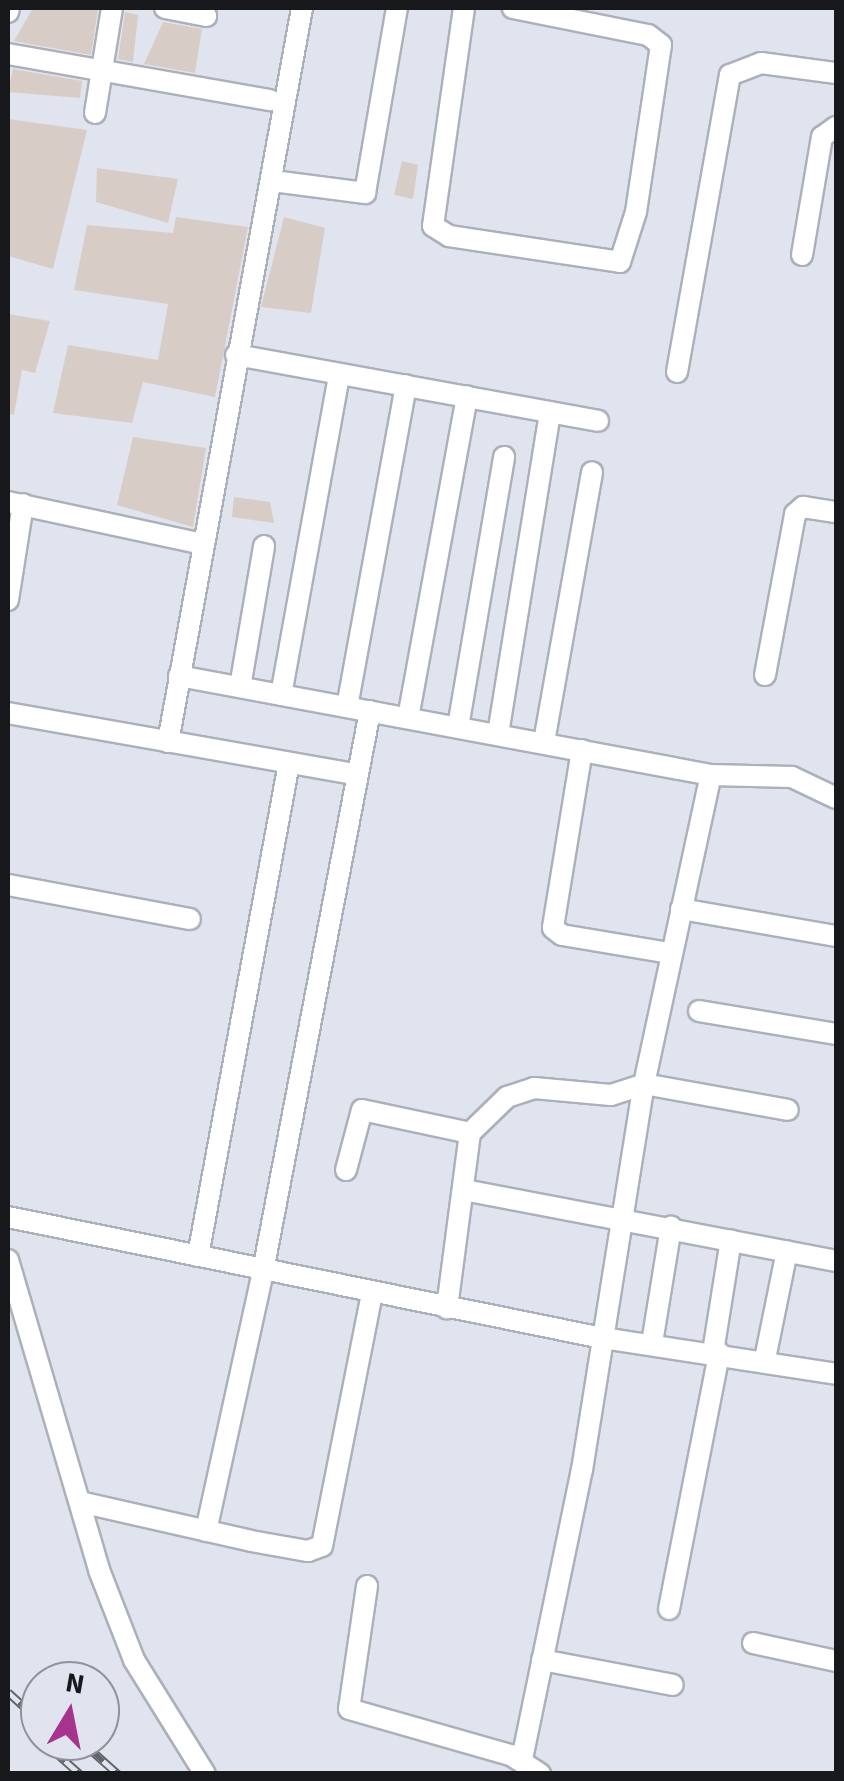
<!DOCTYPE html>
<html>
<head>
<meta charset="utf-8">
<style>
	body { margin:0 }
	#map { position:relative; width:844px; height:1781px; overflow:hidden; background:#e0e4ef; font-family:"Source Sans 3",sans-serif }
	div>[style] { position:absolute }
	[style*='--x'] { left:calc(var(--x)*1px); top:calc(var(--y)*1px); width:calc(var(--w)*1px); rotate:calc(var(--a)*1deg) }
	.building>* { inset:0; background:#d8ccc6 }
	.roads { filter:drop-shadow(2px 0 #acb0ba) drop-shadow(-2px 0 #acb0ba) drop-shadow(0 2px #acb0ba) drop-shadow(0 -2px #acb0ba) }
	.minor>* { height:20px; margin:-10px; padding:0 10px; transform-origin:10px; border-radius:10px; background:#fff }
	.rail>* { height:9px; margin-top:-4.5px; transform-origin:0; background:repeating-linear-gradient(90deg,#e0e4ef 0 15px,#61646a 0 30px); box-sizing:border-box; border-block:2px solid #61646a }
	span { translate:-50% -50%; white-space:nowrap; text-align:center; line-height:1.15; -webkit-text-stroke:8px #e0e4ef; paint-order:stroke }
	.frame { position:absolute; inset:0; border:10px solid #16181b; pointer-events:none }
	.north { position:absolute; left:20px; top:1661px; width:100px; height:100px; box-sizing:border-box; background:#e0e4ef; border:2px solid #8f929a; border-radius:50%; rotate:10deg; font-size:28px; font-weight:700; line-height:40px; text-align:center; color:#16181b }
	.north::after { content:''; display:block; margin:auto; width:35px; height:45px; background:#a6338d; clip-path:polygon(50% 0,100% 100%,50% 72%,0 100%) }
</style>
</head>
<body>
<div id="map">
	<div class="building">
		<i style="clip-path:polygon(33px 8px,98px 8px,91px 55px,14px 41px)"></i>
		<i style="clip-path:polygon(125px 12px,138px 15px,133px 62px,118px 59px)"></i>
		<i style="clip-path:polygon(163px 22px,202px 29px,195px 73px,144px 64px)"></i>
		<i style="clip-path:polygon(13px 69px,82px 81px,80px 98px,8px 92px)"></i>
		<i style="clip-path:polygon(8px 119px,87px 130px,53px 269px,8px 256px)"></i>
		<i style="clip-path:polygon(402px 161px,418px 165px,413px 199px,394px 195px)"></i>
		<i style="clip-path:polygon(97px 168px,178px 179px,168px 223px,96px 202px)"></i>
		<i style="clip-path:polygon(176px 217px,248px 227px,215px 397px,143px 382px,132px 423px,53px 413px,68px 345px,158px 360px,168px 304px,74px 290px,87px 225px,173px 233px)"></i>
		<i style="clip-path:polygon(284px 217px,325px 228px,311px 313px,261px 307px)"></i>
		<i style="clip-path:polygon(8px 314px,50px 321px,35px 373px,22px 370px,14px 415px,8px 414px)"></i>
		<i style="clip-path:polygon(133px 437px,206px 448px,193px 527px,117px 505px)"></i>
		<i style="clip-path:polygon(234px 497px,270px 502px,274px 523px,232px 517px)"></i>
	</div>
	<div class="roads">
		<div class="minor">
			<i style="--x:165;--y:8;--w:42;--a:11"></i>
			<i style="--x:464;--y:8;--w:220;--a:98.1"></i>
			<i style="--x:433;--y:226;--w:19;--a:32"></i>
			<i style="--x:449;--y:236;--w:173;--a:8.6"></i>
			<i style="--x:620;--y:262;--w:52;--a:-72.3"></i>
			<i style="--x:636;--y:212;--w:169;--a:-81.5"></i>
			<i style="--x:661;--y:45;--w:16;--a:-142"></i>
			<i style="--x:648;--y:35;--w:138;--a:-168.7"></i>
			<i style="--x:8;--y:12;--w:4;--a:-76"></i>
			<i style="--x:8;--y:54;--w:266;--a:10"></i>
			<i style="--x:95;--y:113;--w:106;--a:-80.8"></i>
			<i style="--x:273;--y:181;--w:93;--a:7.4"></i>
			<i style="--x:365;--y:193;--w:188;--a:-80.2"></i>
			<i style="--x:802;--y:255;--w:120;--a:-80.4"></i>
			<i style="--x:822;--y:137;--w:17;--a:-36"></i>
			<i style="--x:236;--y:355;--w:368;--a:10.3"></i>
			<i style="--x:677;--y:372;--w:302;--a:-79.9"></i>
			<i style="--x:730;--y:75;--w:33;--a:-21"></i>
			<i style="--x:761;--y:63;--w:76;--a:7.6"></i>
			<i style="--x:8;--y:502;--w:198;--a:12.2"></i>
			<i style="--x:8;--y:600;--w:97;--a:-81.1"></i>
			<i style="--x:765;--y:675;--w:164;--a:-79.4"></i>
			<i style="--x:795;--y:514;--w:11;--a:-41"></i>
			<i style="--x:803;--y:507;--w:33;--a:9"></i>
			<i style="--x:179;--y:676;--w:541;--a:10.54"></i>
			<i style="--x:711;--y:775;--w:81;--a:1.4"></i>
			<i style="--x:792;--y:777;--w:49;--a:25.5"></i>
			<i style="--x:240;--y:687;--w:143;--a:-80.3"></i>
			<i style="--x:281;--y:695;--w:325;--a:-79.7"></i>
			<i style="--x:347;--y:707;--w:327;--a:-79.6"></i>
			<i style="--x:8;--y:713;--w:355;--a:10"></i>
			<i style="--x:408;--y:718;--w:327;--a:-79.6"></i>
			<i style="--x:458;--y:727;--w:274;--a:-80.3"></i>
			<i style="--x:498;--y:734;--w:326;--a:-80.8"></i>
			<i style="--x:168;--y:742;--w:746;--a:-79.65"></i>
			<i style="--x:544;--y:742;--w:274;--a:-79.9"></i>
			<i style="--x:582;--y:750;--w:180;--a:99.3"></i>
			<i style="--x:553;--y:928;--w:11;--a:38"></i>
			<i style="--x:562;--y:935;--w:109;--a:9.5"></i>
			<i style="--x:8;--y:885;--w:185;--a:10.6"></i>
			<i style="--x:681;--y:909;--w:157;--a:9.9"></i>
			<i style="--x:699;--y:1011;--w:139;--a:9.5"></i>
			<i style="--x:470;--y:1133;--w:52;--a:-44.2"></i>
			<i style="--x:507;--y:1097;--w:28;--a:-18"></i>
			<i style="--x:534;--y:1088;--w:77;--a:5.2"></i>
			<i style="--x:611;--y:1095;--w:35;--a:-18"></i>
			<i style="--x:644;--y:1084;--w:146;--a:10.2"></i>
			<i style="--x:346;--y:1170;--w:62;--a:-75.1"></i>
			<i style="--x:362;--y:1110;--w:110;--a:12"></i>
			<i style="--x:470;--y:1133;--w:177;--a:97.5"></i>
			<i style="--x:464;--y:1190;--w:379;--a:10.8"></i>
			<i style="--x:8;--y:1217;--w:606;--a:11.51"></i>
			<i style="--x:602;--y:1338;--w:237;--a:8.7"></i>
			<i style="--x:198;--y:1256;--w:501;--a:-79.54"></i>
			<i style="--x:8;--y:1260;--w:323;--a:73.6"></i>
			<i style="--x:99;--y:1570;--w:97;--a:68.7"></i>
			<i style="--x:134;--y:1660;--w:134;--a:58.1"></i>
			<i style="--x:652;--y:1343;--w:118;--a:-80.7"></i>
			<i style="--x:713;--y:1352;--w:113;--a:-80.9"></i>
			<i style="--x:765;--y:1359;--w:110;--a:-78.5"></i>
			<i style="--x:80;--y:1502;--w:175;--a:12.8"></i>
			<i style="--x:251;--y:1541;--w:58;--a:10"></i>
			<i style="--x:308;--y:1551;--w:15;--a:-20"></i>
			<i style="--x:322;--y:1546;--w:258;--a:-78.8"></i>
			<i style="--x:206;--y:1531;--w:266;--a:-77.6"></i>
			<i style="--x:263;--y:1271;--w:570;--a:-79.18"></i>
			<i style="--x:367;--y:1586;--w:124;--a:98.3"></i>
			<i style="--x:349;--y:1709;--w:168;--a:15.9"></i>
			<i style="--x:511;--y:1755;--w:35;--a:33"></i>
			<i style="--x:669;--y:1609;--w:261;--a:-78.9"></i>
			<i style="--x:753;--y:1643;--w:85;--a:12.2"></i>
			<i style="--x:542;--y:1660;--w:133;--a:10.8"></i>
			<i style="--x:522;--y:1759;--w:295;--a:-78.3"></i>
			<i style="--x:582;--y:1470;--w:391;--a:-80.9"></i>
			<i style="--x:644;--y:1084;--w:316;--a:-77.8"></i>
		</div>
	</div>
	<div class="rail">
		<i style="--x:8;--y:1692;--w:43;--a:42.2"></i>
		<i style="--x:43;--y:1741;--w:50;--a:41.7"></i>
		<i style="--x:81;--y:1741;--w:50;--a:41.7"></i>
	</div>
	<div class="frame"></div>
	<div class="north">N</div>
</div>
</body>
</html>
